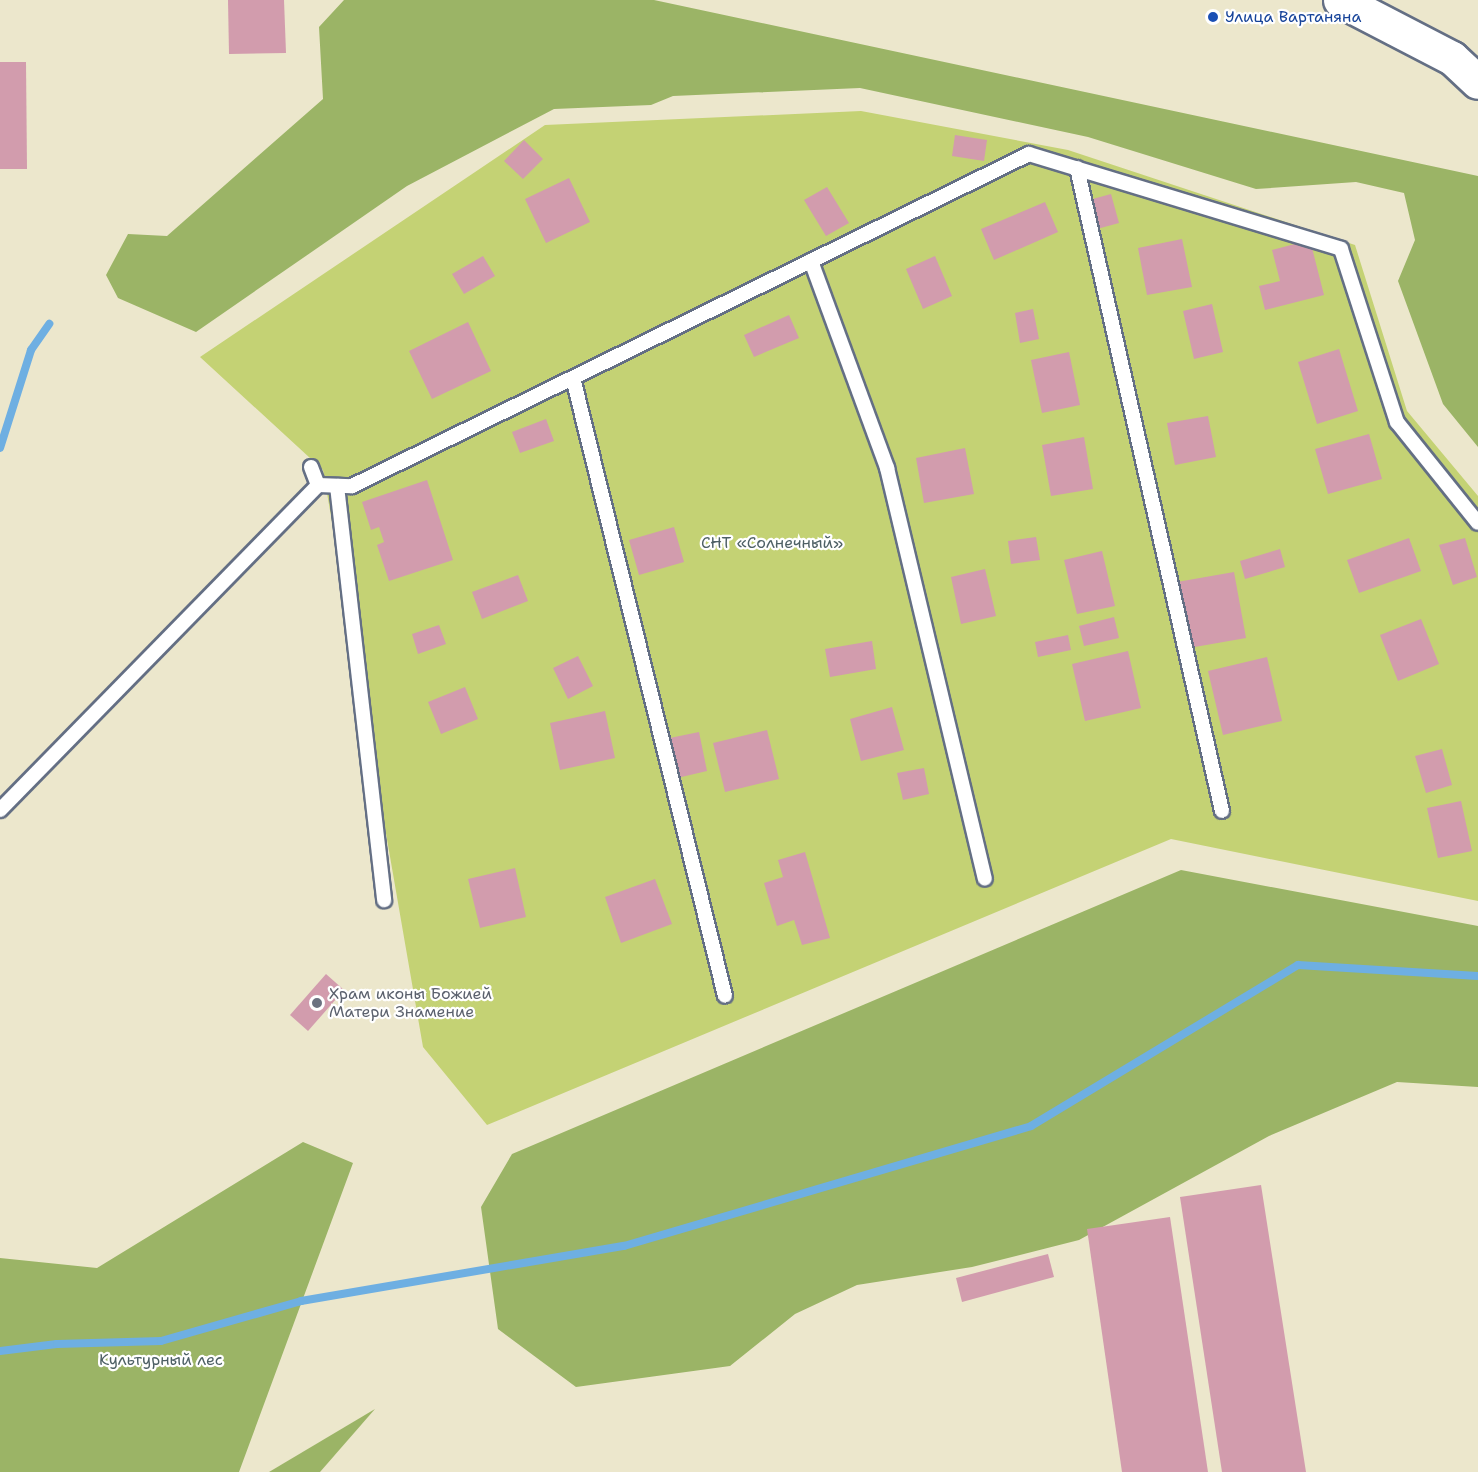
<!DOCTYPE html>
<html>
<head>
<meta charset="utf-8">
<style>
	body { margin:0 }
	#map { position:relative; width:1478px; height:1472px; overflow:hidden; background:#ece7cc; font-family:"Shantell Sans",sans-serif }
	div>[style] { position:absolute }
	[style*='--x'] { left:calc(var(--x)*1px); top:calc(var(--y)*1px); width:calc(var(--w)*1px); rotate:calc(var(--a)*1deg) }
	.green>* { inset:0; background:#c4d274 }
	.forest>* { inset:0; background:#9bb466 }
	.stream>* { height:8px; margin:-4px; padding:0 4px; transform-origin:4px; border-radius:4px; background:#6eafe2 }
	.building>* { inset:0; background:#d29cad }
	.roads { filter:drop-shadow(2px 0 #646f84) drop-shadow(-2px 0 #646f84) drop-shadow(0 2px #646f84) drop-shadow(0 -2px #646f84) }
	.lane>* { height:14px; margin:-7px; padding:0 7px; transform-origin:7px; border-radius:7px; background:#fff }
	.secondary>* { height:33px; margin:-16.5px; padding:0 16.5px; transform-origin:16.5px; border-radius:16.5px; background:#fff }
	.dots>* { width:16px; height:16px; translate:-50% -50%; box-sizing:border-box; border:3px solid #fff; border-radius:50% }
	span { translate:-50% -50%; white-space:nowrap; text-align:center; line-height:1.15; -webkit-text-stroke:4.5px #fff; paint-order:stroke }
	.transit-label { font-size:16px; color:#164399 }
	.left { translate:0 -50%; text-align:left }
	.park-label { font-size:16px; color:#4e6065 }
	.worship-label { font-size:16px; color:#5b616d }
</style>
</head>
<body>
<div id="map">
	<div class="green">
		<i style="clip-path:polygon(861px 111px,1068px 150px,1355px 245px,1407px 411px,1478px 496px,1478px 901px,1171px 839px,487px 1125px,423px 1047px,323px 470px,200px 357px,545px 125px)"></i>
	</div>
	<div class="forest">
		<i style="clip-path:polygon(344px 0,654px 0,1478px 176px,1478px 447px,1443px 404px,1398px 281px,1415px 240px,1404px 193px,1356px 182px,1256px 189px,1088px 137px,860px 88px,673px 96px,651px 105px,554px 109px,407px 186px,196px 332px,118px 298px,106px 275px,128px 234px,167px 236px,323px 99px,319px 27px)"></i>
		<i style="clip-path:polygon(1181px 870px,1478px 926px,1478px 1087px,1397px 1082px,1269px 1136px,1079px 1240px,972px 1267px,857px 1285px,795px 1314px,730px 1366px,576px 1387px,498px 1329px,481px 1207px,512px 1154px)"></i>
		<i style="clip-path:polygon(303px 1142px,353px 1163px,239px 1472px,0 1472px,0 1258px,97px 1268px)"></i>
		<i style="clip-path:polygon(375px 1409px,320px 1472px,269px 1472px)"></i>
	</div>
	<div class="stream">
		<i style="--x:0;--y:448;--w:103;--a:-72.4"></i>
		<i style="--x:31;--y:350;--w:32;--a:-55"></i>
		<i style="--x:0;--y:1351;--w:57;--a:-7"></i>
		<i style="--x:57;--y:1344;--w:104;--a:-1.7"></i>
		<i style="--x:161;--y:1341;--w:146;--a:-15.9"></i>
		<i style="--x:301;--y:1301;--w:328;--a:-9.7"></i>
		<i style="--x:624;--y:1246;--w:424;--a:-16.4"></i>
		<i style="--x:1031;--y:1126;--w:312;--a:-31.1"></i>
		<i style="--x:1298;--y:965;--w:180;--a:3.5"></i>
	</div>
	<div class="building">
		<i style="clip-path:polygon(228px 0,284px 0,286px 53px,229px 54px)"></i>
		<i style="clip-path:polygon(0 62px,26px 62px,27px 169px,0 169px)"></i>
		<i style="clip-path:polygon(955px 135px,987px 140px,984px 161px,952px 156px)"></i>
		<i style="clip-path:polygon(524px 140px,543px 159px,523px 179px,504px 161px)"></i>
		<i style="clip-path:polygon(569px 178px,590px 222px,546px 243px,525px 199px)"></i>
		<i style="clip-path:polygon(827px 187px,849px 223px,826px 236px,804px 200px)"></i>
		<i style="clip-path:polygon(1111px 194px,1119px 223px,1097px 229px,1089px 200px)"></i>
		<i style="clip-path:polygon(1045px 202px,1058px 232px,994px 260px,981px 229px)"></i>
		<i style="clip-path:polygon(1182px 239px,1192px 287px,1147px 295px,1138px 248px)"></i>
		<i style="clip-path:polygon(1310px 240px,1324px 295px,1265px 310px,1259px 286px,1280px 281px,1272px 250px)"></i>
		<i style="clip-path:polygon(483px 256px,495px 276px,464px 294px,452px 274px)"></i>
		<i style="clip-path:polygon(935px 256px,952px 296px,923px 309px,906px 269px)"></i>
		<i style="clip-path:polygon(1212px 304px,1223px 352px,1194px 359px,1183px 311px)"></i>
		<i style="clip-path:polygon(1033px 309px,1039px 339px,1020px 343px,1015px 313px)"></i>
		<i style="clip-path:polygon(789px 315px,799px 338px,754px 357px,744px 335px)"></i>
		<i style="clip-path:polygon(468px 322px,491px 371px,432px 399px,409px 351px)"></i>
		<i style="clip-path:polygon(1339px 349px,1358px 411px,1317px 424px,1298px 362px)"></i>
		<i style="clip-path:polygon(1069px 352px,1080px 405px,1042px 413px,1031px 360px)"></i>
		<i style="clip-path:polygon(1208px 416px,1216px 457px,1175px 465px,1167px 423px)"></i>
		<i style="clip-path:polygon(546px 419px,554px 441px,520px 453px,512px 432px)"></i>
		<i style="clip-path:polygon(1369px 434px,1382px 479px,1328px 494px,1315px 449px)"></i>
		<i style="clip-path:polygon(1084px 437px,1093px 489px,1051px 496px,1042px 445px)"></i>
		<i style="clip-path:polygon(965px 448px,974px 494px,924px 503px,916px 458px)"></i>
		<i style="clip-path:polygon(427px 480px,453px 560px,389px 581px,377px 545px,384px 542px,379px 527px,371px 530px,362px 502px)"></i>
		<i style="clip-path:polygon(674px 527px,684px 562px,639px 575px,629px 540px)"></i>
		<i style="clip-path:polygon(1036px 537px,1040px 560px,1011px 564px,1008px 541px)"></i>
		<i style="clip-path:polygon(1409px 538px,1421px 571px,1359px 593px,1347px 560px)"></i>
		<i style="clip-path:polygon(1465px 538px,1477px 577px,1453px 585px,1439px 545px)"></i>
		<i style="clip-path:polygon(1280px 549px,1285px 567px,1245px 579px,1240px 561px)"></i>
		<i style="clip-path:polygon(1102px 551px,1115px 606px,1077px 614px,1064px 560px)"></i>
		<i style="clip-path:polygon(985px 569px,996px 616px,961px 624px,951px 577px)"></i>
		<i style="clip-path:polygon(1234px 572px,1246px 638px,1189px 648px,1177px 582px)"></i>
		<i style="clip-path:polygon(518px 575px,528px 601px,482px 619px,472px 592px)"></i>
		<i style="clip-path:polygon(1114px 617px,1119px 638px,1084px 646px,1079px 626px)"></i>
		<i style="clip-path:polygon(1421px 619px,1439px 664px,1398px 681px,1380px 635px)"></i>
		<i style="clip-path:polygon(439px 625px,446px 644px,418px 654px,412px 634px)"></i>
		<i style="clip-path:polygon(1068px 635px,1071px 650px,1038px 657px,1035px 642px)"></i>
		<i style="clip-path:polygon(872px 641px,876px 669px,830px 677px,825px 649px)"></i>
		<i style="clip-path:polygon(1128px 651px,1141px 708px,1085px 721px,1072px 664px)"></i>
		<i style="clip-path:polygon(578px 656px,593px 686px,568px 699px,553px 668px)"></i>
		<i style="clip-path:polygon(1267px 657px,1282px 721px,1223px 735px,1208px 671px)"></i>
		<i style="clip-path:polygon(465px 687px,478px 719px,441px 734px,428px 702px)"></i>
		<i style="clip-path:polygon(892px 707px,904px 750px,861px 761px,850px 719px)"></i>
		<i style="clip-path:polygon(605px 711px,615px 758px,560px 770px,550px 723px)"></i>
		<i style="clip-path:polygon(767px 730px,779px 779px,725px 792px,713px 743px)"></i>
		<i style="clip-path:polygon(699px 732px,707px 771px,673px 779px,665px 739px)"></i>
		<i style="clip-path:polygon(1442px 749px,1452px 785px,1426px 793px,1415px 756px)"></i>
		<i style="clip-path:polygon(924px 768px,929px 794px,903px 800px,897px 773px)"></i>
		<i style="clip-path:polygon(1461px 801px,1472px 851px,1438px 858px,1427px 808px)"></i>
		<i style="clip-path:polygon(805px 852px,830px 938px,802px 945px,794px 920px,777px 926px,764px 883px,783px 877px,778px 860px)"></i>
		<i style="clip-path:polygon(515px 868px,526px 917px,480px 928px,468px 879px)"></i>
		<i style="clip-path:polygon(655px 879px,672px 924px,621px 943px,605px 897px)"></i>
		<i style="clip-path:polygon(326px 974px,344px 990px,308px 1031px,290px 1015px)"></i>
		<i style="clip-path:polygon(1261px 1185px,1306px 1472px,1222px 1472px,1180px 1197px)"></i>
		<i style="clip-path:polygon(1170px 1217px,1208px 1472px,1122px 1472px,1087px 1229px)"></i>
		<i style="clip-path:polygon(1048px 1254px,1054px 1277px,962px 1302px,956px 1278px)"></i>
	</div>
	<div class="roads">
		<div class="lane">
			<i style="--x:1077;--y:168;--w:659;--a:77.29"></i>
			<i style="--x:811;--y:261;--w:221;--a:69.8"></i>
			<i style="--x:887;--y:468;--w:422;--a:76.6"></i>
			<i style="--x:573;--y:378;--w:636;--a:76.18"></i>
			<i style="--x:311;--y:467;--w:19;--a:69"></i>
			<i style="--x:318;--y:485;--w:34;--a:2"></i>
			<i style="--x:352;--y:486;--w:754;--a:-26.12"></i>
			<i style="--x:1029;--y:154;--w:326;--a:16.9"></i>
			<i style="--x:1341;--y:249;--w:182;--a:72.1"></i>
			<i style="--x:1397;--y:422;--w:129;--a:51.3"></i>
			<i style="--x:337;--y:486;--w:417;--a:83.5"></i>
			<i style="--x:0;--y:810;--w:455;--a:-45.6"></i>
		</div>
		<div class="secondary">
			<i style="--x:1340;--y:0;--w:126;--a:27.4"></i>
			<i style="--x:1452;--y:58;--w:35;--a:43"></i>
		</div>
	</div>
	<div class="dots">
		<i style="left:1213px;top:17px;background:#1a4fb4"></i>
		<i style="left:317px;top:1003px;background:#6b7280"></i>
	</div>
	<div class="transit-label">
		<span class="left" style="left:1225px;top:17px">Улица Вартаняна</span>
	</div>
	<div class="park-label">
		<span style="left:772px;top:543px">СНТ «Солнечный»</span>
		<span style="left:161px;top:1360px">Культурный лес</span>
	</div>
	<div class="worship-label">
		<span class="left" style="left:329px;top:1003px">Храм иконы Божией<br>Матери Знамение</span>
	</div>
</div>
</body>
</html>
